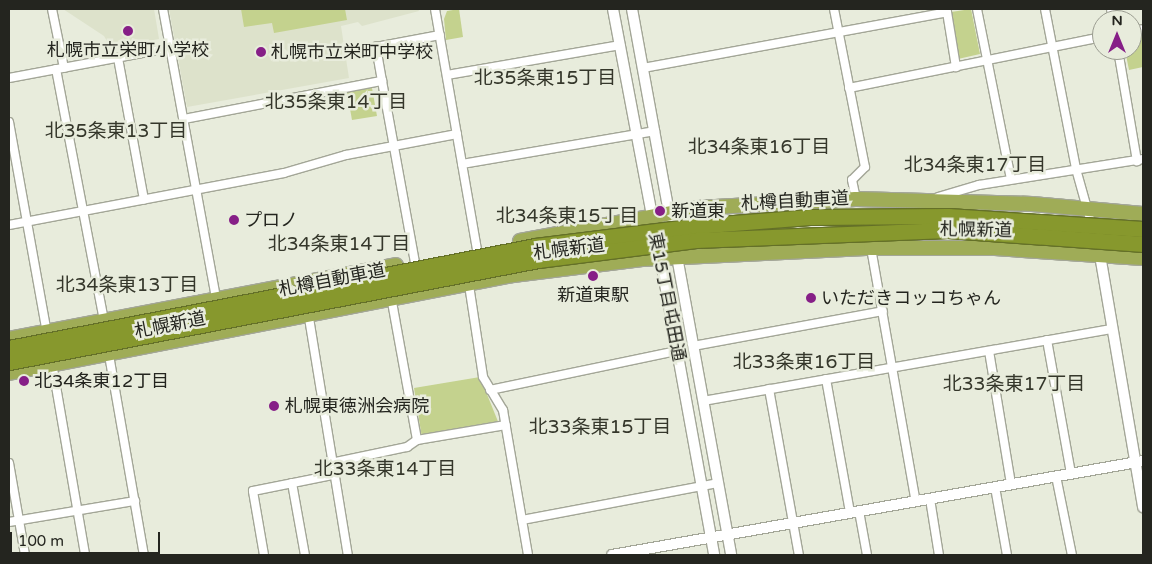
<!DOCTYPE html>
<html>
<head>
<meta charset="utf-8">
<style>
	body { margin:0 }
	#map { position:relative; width:1152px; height:564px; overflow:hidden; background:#e8ecdc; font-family:"Varela Round","Noto Sans JP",sans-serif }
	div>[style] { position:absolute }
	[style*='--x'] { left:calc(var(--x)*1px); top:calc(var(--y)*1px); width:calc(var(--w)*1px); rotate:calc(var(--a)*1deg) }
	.built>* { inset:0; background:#dde2cb }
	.green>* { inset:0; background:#c4d28e }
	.roads { filter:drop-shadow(1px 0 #a3a697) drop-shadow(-1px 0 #a3a697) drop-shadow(0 1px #a3a697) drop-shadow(0 -1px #a3a697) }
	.minor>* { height:8px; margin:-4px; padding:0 4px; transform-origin:4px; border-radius:4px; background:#fff }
	.tertiary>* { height:10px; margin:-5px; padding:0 5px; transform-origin:5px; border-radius:5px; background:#fff }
	.trunk>* { height:14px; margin:-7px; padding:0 7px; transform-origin:7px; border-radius:7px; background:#9fac57 }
	.bridges { filter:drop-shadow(1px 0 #647028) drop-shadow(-1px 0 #647028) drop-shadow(0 1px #647028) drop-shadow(0 -1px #647028) }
	.motorway-bridge>* { height:15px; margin:-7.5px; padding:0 7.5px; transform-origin:7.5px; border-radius:7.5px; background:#87982d }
	.dots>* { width:14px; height:14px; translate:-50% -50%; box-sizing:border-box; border:2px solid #e8ecdc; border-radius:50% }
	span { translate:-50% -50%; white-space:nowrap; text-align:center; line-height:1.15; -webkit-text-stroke:5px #e8ecdc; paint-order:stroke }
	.poi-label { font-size:18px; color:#24251f }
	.left { translate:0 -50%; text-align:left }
	.street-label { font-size:18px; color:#24251f }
	.neighbourhood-label { font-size:19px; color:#35372b }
	.frame { position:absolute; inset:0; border:10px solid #24251f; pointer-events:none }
	.north { position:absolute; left:1092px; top:10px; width:50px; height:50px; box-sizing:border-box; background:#e8ecdc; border:1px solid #9a9c90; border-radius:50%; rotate:0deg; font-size:14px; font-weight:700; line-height:20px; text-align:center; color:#24251f }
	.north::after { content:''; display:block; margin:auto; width:18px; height:22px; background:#861f87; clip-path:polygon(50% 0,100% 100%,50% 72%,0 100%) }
	.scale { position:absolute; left:10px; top:532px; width:150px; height:22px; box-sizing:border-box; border:2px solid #24251f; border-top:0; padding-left:6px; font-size:15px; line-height:18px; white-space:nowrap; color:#24251f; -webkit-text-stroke:4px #e8ecdc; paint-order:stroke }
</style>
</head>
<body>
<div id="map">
	<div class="built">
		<i style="clip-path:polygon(63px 9px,154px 9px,159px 39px,111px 48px,104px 36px)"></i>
		<i style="clip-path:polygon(169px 9px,418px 9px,419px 11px,362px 26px,358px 22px,341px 26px,349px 78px,187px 107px)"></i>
	</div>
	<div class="green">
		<i style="clip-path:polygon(241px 9px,345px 9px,347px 20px,274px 33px,272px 23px,244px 27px)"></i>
		<i style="clip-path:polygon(459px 9px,463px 37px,446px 40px,444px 19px,447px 11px)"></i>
		<i style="clip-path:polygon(971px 9px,980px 54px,958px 59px,951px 12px)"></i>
		<i style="clip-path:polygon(1143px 35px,1143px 67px,1129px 70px,1125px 50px,1132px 50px,1132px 38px)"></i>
		<i style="clip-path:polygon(372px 88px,377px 116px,352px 120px,347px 92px)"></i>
		<i style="clip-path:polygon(480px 377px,499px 424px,422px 438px,414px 388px)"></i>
	</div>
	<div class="roads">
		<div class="minor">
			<i style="--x:52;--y:9;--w:60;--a:78.5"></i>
			<i style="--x:163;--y:9;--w:295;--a:79.6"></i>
			<i style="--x:435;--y:9;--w:245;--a:80.1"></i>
			<i style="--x:834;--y:9;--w:161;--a:78.9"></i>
			<i style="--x:865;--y:167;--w:18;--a:135"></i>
			<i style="--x:852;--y:180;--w:19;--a:78"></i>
			<i style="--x:977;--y:9;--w:173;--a:78.7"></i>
			<i style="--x:1045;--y:9;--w:163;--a:79"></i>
			<i style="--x:1076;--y:169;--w:59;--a:74.3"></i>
			<i style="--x:1111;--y:9;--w:11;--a:80"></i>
			<i style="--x:1132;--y:31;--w:11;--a:-10"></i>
			<i style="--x:1118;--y:50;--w:113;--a:80.3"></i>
			<i style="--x:118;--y:58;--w:144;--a:79.6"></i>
			<i style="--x:643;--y:68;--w:309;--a:-10.4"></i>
			<i style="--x:947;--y:12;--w:56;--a:80.7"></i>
			<i style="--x:56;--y:69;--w:257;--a:79.2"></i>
			<i style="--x:447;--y:75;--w:176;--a:-9.8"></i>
			<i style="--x:9;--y:78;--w:164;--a:-10.6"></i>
			<i style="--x:382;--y:81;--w:184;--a:79.7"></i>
			<i style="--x:849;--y:88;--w:258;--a:-11.4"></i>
			<i style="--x:184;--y:119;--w:202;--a:-10.9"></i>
			<i style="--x:382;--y:81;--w:35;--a:-100"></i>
			<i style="--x:376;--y:47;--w:65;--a:-10.6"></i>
			<i style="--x:9;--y:122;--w:215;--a:79.8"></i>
			<i style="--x:462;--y:164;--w:196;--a:-9.7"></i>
			<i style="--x:938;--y:197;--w:43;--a:-16.3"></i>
			<i style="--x:979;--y:185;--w:166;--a:-9"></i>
			<i style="--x:9;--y:225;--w:280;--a:-10.7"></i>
			<i style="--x:284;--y:173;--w:65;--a:-16.2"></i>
			<i style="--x:346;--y:155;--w:113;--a:-10.7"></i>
			<i style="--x:871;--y:248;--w:258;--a:80"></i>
			<i style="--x:469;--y:285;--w:93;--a:81.3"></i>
			<i style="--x:483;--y:377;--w:39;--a:59"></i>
			<i style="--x:503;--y:410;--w:147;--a:80.2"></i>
			<i style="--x:392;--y:302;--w:140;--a:79.7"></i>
			<i style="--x:309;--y:318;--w:240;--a:80.7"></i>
			<i style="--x:1047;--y:340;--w:136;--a:79.8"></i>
			<i style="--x:693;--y:346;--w:193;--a:-10.4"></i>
			<i style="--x:989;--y:351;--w:135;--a:80.6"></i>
			<i style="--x:109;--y:355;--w:203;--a:80.1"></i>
			<i style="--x:52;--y:363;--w:195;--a:80.2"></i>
			<i style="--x:826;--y:379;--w:136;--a:79.8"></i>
			<i style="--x:769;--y:389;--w:169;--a:79.8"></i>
			<i style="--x:490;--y:390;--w:191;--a:-11.8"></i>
			<i style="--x:703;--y:401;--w:416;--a:-10"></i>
			<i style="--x:9;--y:463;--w:93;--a:80.1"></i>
			<i style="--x:331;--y:463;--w:78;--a:-11.9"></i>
			<i style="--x:407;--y:447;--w:12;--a:-35"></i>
			<i style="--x:417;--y:440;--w:90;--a:-9.6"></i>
			<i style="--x:1056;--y:476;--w:81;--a:78.6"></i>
			<i style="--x:292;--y:483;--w:73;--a:79.8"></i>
			<i style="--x:995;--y:487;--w:69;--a:80"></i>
			<i style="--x:930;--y:499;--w:57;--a:80.9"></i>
			<i style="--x:859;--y:511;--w:45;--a:79.7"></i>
			<i style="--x:522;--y:520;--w:199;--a:-10.7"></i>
			<i style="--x:9;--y:522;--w:128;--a:-9.5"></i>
			<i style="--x:264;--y:555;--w:65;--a:-99.8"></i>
			<i style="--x:253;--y:491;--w:82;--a:-11.3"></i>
		</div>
		<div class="tertiary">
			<i style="--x:613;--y:9;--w:232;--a:79.3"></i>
			<i style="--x:632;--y:9;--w:229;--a:79.7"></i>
			<i style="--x:659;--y:251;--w:309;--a:79.7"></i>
			<i style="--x:676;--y:251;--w:309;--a:79.7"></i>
			<i style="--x:1100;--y:255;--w:256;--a:80.3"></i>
			<i style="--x:612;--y:555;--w:539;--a:-10.04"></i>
		</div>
		<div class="trunk">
			<i style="--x:520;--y:241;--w:181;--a:-10.5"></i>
			<i style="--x:698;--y:208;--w:158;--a:-3.3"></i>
			<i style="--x:856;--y:199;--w:176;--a:1.6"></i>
			<i style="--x:1032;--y:204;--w:111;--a:5.1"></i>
			<i style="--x:9;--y:339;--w:394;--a:-10.8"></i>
			<i style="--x:9;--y:373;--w:513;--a:-11"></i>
			<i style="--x:513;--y:275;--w:130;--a:-7.1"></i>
			<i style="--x:642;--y:259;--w:229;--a:-2.8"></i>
			<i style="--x:871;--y:248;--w:124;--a:0"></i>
			<i style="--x:995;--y:248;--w:148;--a:3.9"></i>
		</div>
	</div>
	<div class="bridges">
		<div class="motorway-bridge">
			<i style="--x:9;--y:348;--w:536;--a:-10.97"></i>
			<i style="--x:535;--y:246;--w:161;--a:-7.1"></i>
			<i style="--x:695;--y:226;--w:115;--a:-4.5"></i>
			<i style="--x:810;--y:217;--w:138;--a:-0.4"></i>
			<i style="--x:948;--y:216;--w:195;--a:3.8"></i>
			<i style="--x:9;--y:362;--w:539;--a:-10.91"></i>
			<i style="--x:538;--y:260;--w:159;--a:-7.2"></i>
			<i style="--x:696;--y:240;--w:252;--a:-2.3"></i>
			<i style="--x:948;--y:230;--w:196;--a:4.1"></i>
		</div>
	</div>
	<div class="dots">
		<i style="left:128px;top:31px;background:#861f87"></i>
		<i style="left:261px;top:52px;background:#861f87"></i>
		<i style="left:660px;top:211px;background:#861f87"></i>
		<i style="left:234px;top:220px;background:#861f87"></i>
		<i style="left:593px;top:276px;background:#861f87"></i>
		<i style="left:811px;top:298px;background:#861f87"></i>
		<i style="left:24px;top:381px;background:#861f87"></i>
		<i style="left:274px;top:406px;background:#861f87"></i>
	</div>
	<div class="poi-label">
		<span style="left:128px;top:50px">札幌市立栄町小学校</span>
		<span class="left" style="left:271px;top:52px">札幌市立栄町中学校</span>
		<span class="left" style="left:671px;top:211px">新道東</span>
		<span class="left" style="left:244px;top:220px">プロノ</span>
		<span style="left:593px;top:295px">新道東駅</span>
		<span class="left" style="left:821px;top:298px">いただきコッコちゃん</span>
		<span class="left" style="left:34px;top:381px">北34条東12丁目</span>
		<span class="left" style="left:285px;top:406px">札幌東徳洲会病院</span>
	</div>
	<div class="street-label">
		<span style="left:795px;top:201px;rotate:-3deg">札樽自動車道</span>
		<span style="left:976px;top:230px;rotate:1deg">札幌新道</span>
		<span style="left:569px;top:249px;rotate:-7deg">札幌新道</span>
		<span style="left:332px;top:280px;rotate:-11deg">札樽自動車道</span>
		<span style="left:667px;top:297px;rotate:79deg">東15丁目屯田通</span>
		<span style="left:170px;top:325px;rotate:-11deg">札幌新道</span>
	</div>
	<div class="neighbourhood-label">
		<span style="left:545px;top:79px">北35条東15丁目</span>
		<span style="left:336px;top:103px">北35条東14丁目</span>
		<span style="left:116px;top:132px">北35条東13丁目</span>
		<span style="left:759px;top:148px">北34条東16丁目</span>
		<span style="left:975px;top:166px">北34条東17丁目</span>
		<span style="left:567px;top:217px">北34条東15丁目</span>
		<span style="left:339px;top:245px">北34条東14丁目</span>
		<span style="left:127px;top:286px">北34条東13丁目</span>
		<span style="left:804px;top:363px">北33条東16丁目</span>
		<span style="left:1014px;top:385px">北33条東17丁目</span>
		<span style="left:600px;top:428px">北33条東15丁目</span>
		<span style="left:385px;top:470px">北33条東14丁目</span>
	</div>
	<div class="frame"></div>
	<div class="north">N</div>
	<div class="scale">100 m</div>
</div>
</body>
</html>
